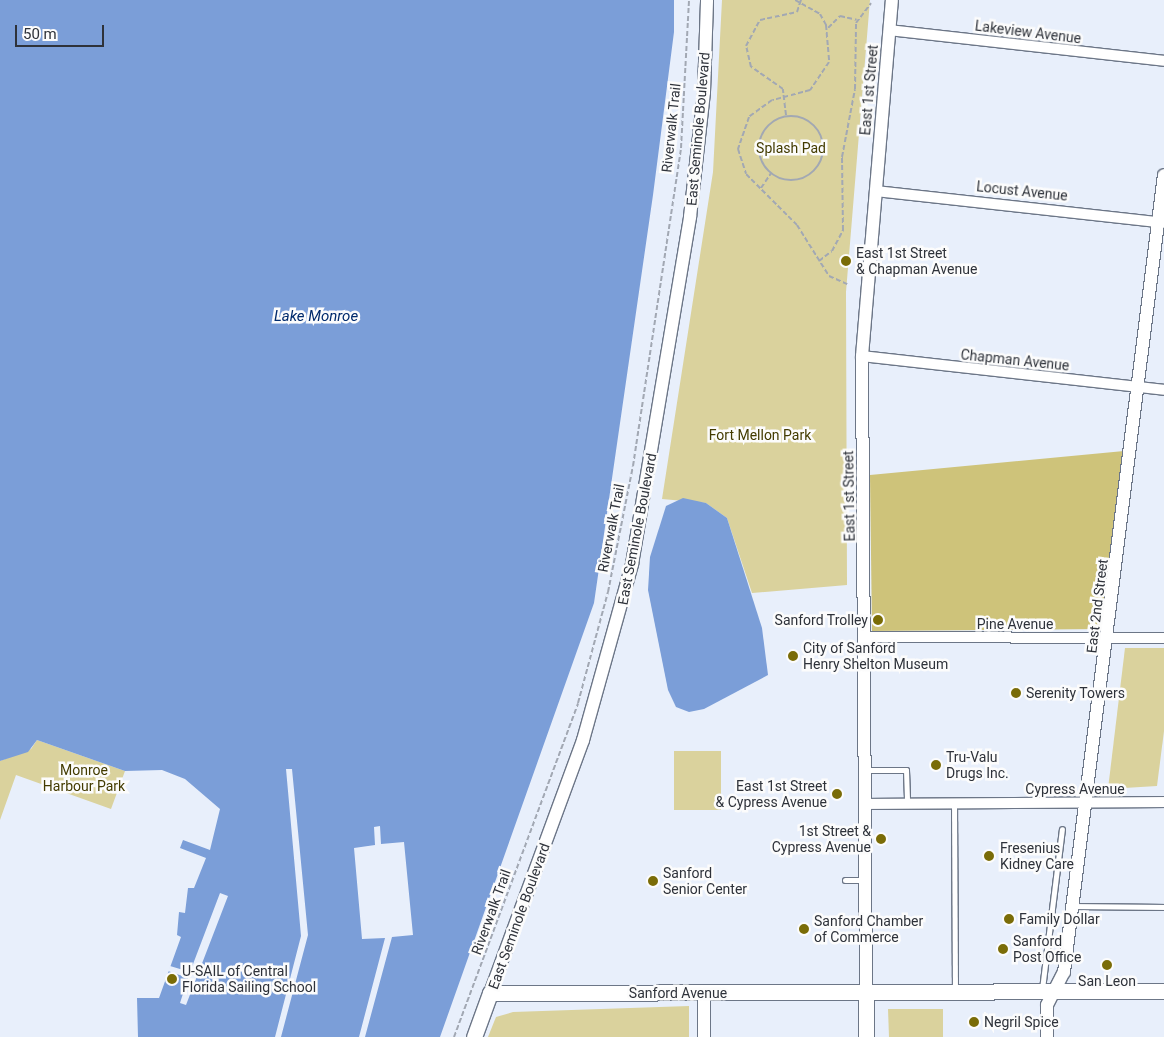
<!DOCTYPE html>
<html>
<head>
<meta charset="utf-8">
<style>
	body { margin:0 }
	#map { position:relative; width:1164px; height:1037px; overflow:hidden; background:#e8effb; font-family:Roboto,sans-serif }
	div>[style] { position:absolute }
	[style*='--x'] { left:calc(var(--x)*1px); top:calc(var(--y)*1px); width:calc(var(--w)*1px); rotate:calc(var(--a)*1deg) }
	.green>* { inset:0; background:#dad29d }
	.forest>* { inset:0; background:#cec37a }
	.water>* { inset:0; background:#7b9ed8 }
	.pier>* { inset:0; background:#e8effb }
	.path>* { height:2px; margin-top:-1px; transform-origin:0; background:repeating-linear-gradient(90deg,#a2a8b3 0 5px,transparent 0 7.5px) }
	.path>.ring { margin:-1px; padding:0; box-sizing:content-box; background:none; border:2px solid #a2a8b3; border-radius:50% }
	.roads { filter:drop-shadow(1px 0 #6c7687) drop-shadow(-1px 0 #6c7687) drop-shadow(0 1px #6c7687) drop-shadow(0 -1px #6c7687) }
	.service>* { height:5px; margin:-2.5px; padding:0 2.5px; transform-origin:2.5px; border-radius:2.5px; background:#fff }
	.minor>* { height:10px; margin:-5px; padding:0 5px; transform-origin:5px; border-radius:5px; background:#fff }
	.tertiary>* { height:12px; margin:-6px; padding:0 6px; transform-origin:6px; border-radius:6px; background:#fff }
	.secondary>* { height:15px; margin:-7.5px; padding:0 7.5px; transform-origin:7.5px; border-radius:7.5px; background:#fff }
	.dots>* { width:14px; height:14px; translate:-50% -50%; box-sizing:border-box; border:2px solid #fcfcfc; border-radius:50% }
	span { translate:-50% -50%; white-space:nowrap; text-align:center; line-height:1.15; -webkit-text-stroke:5px #fcfcfc; paint-order:stroke }
	.street-label { font-size:14px; color:#2e323a }
	.park-label { font-size:14px; color:#433b00 }
	.poi-label { font-size:14px; color:#2e323a }
	.left { translate:0 -50%; text-align:left }
	.right { translate:-100% -50%; text-align:right }
	.water-label { font-size:15px; color:#002a6c; font-style:italic }
	.scale { position:absolute; left:15px; top:25px; width:89px; height:22px; box-sizing:border-box; border:2px solid #2e323a; border-top:0; padding-left:6px; font-size:15px; line-height:18px; white-space:nowrap; color:#2e323a; -webkit-text-stroke:4px #fcfcfc; paint-order:stroke }
</style>
</head>
<body>
<div id="map">
	<div class="green">
		<i style="clip-path:polygon(722px 0,870px 0,846px 292px,847px 585px,752px 593px,727px 518px,706px 503px,662px 499px,713px 172px)"></i>
		<i style="clip-path:polygon(1125px 648px,1164px 648px,1164px 731px,1157px 786px,1108px 789px)"></i>
		<i style="clip-path:polygon(37px 740px,125px 771px,111px 809px,16px 775px,0 820px,0 761px,31px 749px)"></i>
		<i style="clip-path:polygon(674px 751px,721px 751px,721px 810px,674px 810px)"></i>
		<i style="clip-path:polygon(689px 1006px,689px 1037px,488px 1037px,496px 1017px,513px 1012px)"></i>
		<i style="clip-path:polygon(888px 1009px,943px 1009px,943px 1037px,889px 1037px)"></i>
	</div>
	<div class="forest">
		<i style="clip-path:polygon(1124px 451px,1102px 629px,872px 631px,870px 475px)"></i>
	</div>
	<div class="water">
		<i style="clip-path:polygon(0 0,674px 0,674px 32px,653px 195px,594px 603px,440px 1037px,138px 1037px,137px 998px,159px 998px,181px 937px,177px 935px,179px 912px,185px 913px,188px 888px,194px 888px,206px 858px,180px 848px,183px 840px,210px 850px,220px 809px,185px 779px,162px 770px,125px 771px,37px 740px,28px 752px,0 761px)"></i>
		<i style="clip-path:polygon(683px 498px,706px 503px,727px 518px,762px 628px,768px 675px,704px 709px,689px 712px,676px 707px,668px 690px,648px 590px,650px 557px,666px 506px)"></i>
	</div>
	<div class="pier">
		<i style="clip-path:polygon(286px 769px,292px 769px,308px 935px,281px 1037px,275px 1037px,301px 936px)"></i>
		<i style="clip-path:polygon(380px 826px,381px 844px,404px 842px,413px 935px,392px 937px,365px 1037px,359px 1037px,385px 938px,362px 939px,354px 848px,375px 845px,374px 827px)"></i>
		<i style="clip-path:polygon(220px 893px,228px 896px,186px 1005px,180px 1003px,188px 978px,168px 971px,170px 966px,190px 972px)"></i>
	</div>
	<div class="path">
		<i style="--x:795;--y:0;--w:29;--a:29"></i>
		<i style="--x:820;--y:14;--w:13;--a:61"></i>
		<i style="--x:826;--y:25;--w:37;--a:85"></i>
		<i style="--x:829;--y:62;--w:34;--a:124"></i>
		<i style="--x:810;--y:90;--w:39;--a:165"></i>
		<i style="--x:772;--y:100;--w:29;--a:144"></i>
		<i style="--x:749;--y:117;--w:34;--a:109"></i>
		<i style="--x:738;--y:149;--w:26;--a:72"></i>
		<i style="--x:746;--y:174;--w:72;--a:45"></i>
		<i style="--x:797;--y:225;--w:60;--a:57.9"></i>
		<i style="--x:829;--y:276;--w:20;--a:24"></i>
		<i style="--x:828;--y:28;--w:17;--a:-45"></i>
		<i style="--x:840;--y:16;--w:17;--a:13"></i>
		<i style="--x:786;--y:115;--w:26;--a:-97"></i>
		<i style="--x:783;--y:89;--w:39;--a:-145"></i>
		<i style="--x:751;--y:67;--w:22;--a:-103"></i>
		<i style="--x:746;--y:46;--w:30;--a:-62"></i>
		<i style="--x:760;--y:20;--w:38;--a:-12"></i>
		<i style="--x:797;--y:12;--w:13;--a:-72"></i>
		<i class="ring" style="left:759px;top:116px;width:62px;height:62px"></i>
		<i style="--x:761;--y:188;--w:18;--a:-56"></i>
		<i style="--x:819;--y:261;--w:16;--a:-38"></i>
		<i style="--x:832;--y:251;--w:24;--a:-62"></i>
		<i style="--x:843;--y:230;--w:73;--a:-90.8"></i>
		<i style="--x:842;--y:157;--w:69;--a:-79.2"></i>
		<i style="--x:855;--y:89;--w:66;--a:-89.1"></i>
		<i style="--x:856;--y:23;--w:25;--a:-53"></i>
		<i style="--x:454;--y:1037;--w:356;--a:-69.6"></i>
		<i style="--x:578;--y:703;--w:115;--a:-74.9"></i>
		<i style="--x:608;--y:592;--w:128;--a:-78.8"></i>
		<i style="--x:633;--y:466;--w:322;--a:-81.4"></i>
		<i style="--x:681;--y:148;--w:148;--a:-86.9"></i>
	</div>
	<div class="roads">
		<div class="service">
			<i style="--x:866;--y:770;--w:40;--a:0"></i>
			<i style="--x:906;--y:770;--w:33;--a:88"></i>
			<i style="--x:954;--y:803;--w:186;--a:89.7"></i>
			<i style="--x:844;--y:850;--w:22;--a:0"></i>
			<i style="--x:845;--y:880;--w:19;--a:0"></i>
			<i style="--x:1073;--y:906;--w:91;--a:0.6"></i>
			<i style="--x:1042;--y:989;--w:161;--a:-82.9"></i>
		</div>
		<div class="minor">
			<i style="--x:889;--y:30;--w:277;--a:6.4"></i>
			<i style="--x:876;--y:191;--w:290;--a:6.3"></i>
			<i style="--x:862;--y:356;--w:304;--a:6.4"></i>
			<i style="--x:865;--y:637;--w:299;--a:0.2"></i>
			<i style="--x:866;--y:804;--w:298;--a:-0.4"></i>
		</div>
		<div class="tertiary">
			<i style="--x:866;--y:992;--w:636;--a:-90.36"></i>
			<i style="--x:862;--y:356;--w:357;--a:-85.2"></i>
			<i style="--x:490;--y:993;--w:270;--a:-69.8"></i>
			<i style="--x:583;--y:740;--w:183;--a:-74.4"></i>
			<i style="--x:632;--y:564;--w:352;--a:-80.5"></i>
			<i style="--x:690;--y:217;--w:126;--a:-83.6"></i>
			<i style="--x:704;--y:92;--w:92;--a:-88.1"></i>
			<i style="--x:704;--y:994;--w:43;--a:90"></i>
			<i style="--x:1047;--y:1037;--w:32;--a:-90"></i>
			<i style="--x:1047;--y:1005;--w:37;--a:-63"></i>
			<i style="--x:1064;--y:972;--w:803;--a:-82.85"></i>
		</div>
		<div class="secondary">
			<i style="--x:866;--y:992;--w:45;--a:90"></i>
			<i style="--x:474;--y:1037;--w:47;--a:-70"></i>
			<i style="--x:490;--y:993;--w:674;--a:-0.17"></i>
		</div>
	</div>
	<div class="dots">
		<i style="left:846px;top:261px;background:#7a6c07"></i>
		<i style="left:878px;top:620px;background:#7a6c07"></i>
		<i style="left:793px;top:656px;background:#7a6c07"></i>
		<i style="left:1016px;top:693px;background:#7a6c07"></i>
		<i style="left:936px;top:765px;background:#7a6c07"></i>
		<i style="left:837px;top:794px;background:#7a6c07"></i>
		<i style="left:881px;top:839px;background:#7a6c07"></i>
		<i style="left:989px;top:856px;background:#7a6c07"></i>
		<i style="left:653px;top:881px;background:#7a6c07"></i>
		<i style="left:1009px;top:919px;background:#7a6c07"></i>
		<i style="left:804px;top:929px;background:#7a6c07"></i>
		<i style="left:1003px;top:949px;background:#7a6c07"></i>
		<i style="left:1107px;top:965px;background:#7a6c07"></i>
		<i style="left:172px;top:979px;background:#7a6c07"></i>
		<i style="left:974px;top:1022px;background:#7a6c07"></i>
	</div>
	<div class="street-label">
		<span style="left:1028px;top:32px;rotate:7deg">Lakeview Avenue</span>
		<span style="left:869px;top:90px;rotate:-85deg">East 1st Street</span>
		<span style="left:671px;top:128px;rotate:-84deg">Riverwalk Trail</span>
		<span style="left:698px;top:129px;rotate:-85deg">East Seminole Boulevard</span>
		<span style="left:1022px;top:191px;rotate:6deg">Locust Avenue</span>
		<span style="left:1015px;top:360px;rotate:6deg">Chapman Avenue</span>
		<span style="left:849px;top:496px;rotate:-91deg">East 1st Street</span>
		<span style="left:611px;top:528px;rotate:-79deg">Riverwalk Trail</span>
		<span style="left:637px;top:529px;rotate:-79deg">East Seminole Boulevard</span>
		<span style="left:1097px;top:606px;rotate:-83deg">East 2nd Street</span>
		<span style="left:1015px;top:624px">Pine Avenue</span>
		<span style="left:1075px;top:789px">Cypress Avenue</span>
		<span style="left:491px;top:912px;rotate:-70deg">Riverwalk Trail</span>
		<span style="left:519px;top:916px;rotate:-70deg">East Seminole Boulevard</span>
		<span style="left:678px;top:993px">Sanford Avenue</span>
	</div>
	<div class="park-label">
		<span style="left:791px;top:148px">Splash Pad</span>
		<span style="left:760px;top:435px">Fort Mellon Park</span>
		<span style="left:84px;top:778px">Monroe<br>Harbour Park</span>
	</div>
	<div class="poi-label">
		<span class="left" style="left:856px;top:261px">East 1st Street<br>&amp; Chapman Avenue</span>
		<span class="right" style="left:868px;top:620px">Sanford Trolley</span>
		<span class="left" style="left:803px;top:656px">City of Sanford<br>Henry Shelton Museum</span>
		<span class="left" style="left:1026px;top:693px">Serenity Towers</span>
		<span class="left" style="left:946px;top:765px">Tru-Valu<br>Drugs Inc.</span>
		<span class="right" style="left:827px;top:794px">East 1st Street<br>&amp; Cypress Avenue</span>
		<span class="right" style="left:871px;top:839px">1st Street &amp;<br>Cypress Avenue</span>
		<span class="left" style="left:1000px;top:856px">Fresenius<br>Kidney Care</span>
		<span class="left" style="left:663px;top:881px">Sanford<br>Senior Center</span>
		<span class="left" style="left:1019px;top:919px">Family Dollar</span>
		<span class="left" style="left:814px;top:929px">Sanford Chamber<br>of Commerce</span>
		<span class="left" style="left:1013px;top:949px">Sanford<br>Post Office</span>
		<span class="left" style="left:182px;top:979px">U-SAIL of Central<br>Florida Sailing School</span>
		<span style="left:1107px;top:981px">San Leon</span>
		<span class="left" style="left:984px;top:1022px">Negril Spice</span>
	</div>
	<div class="water-label">
		<span style="left:316px;top:317px">Lake Monroe</span>
	</div>
	<div class="scale">50 m</div>
</div>
</body>
</html>
